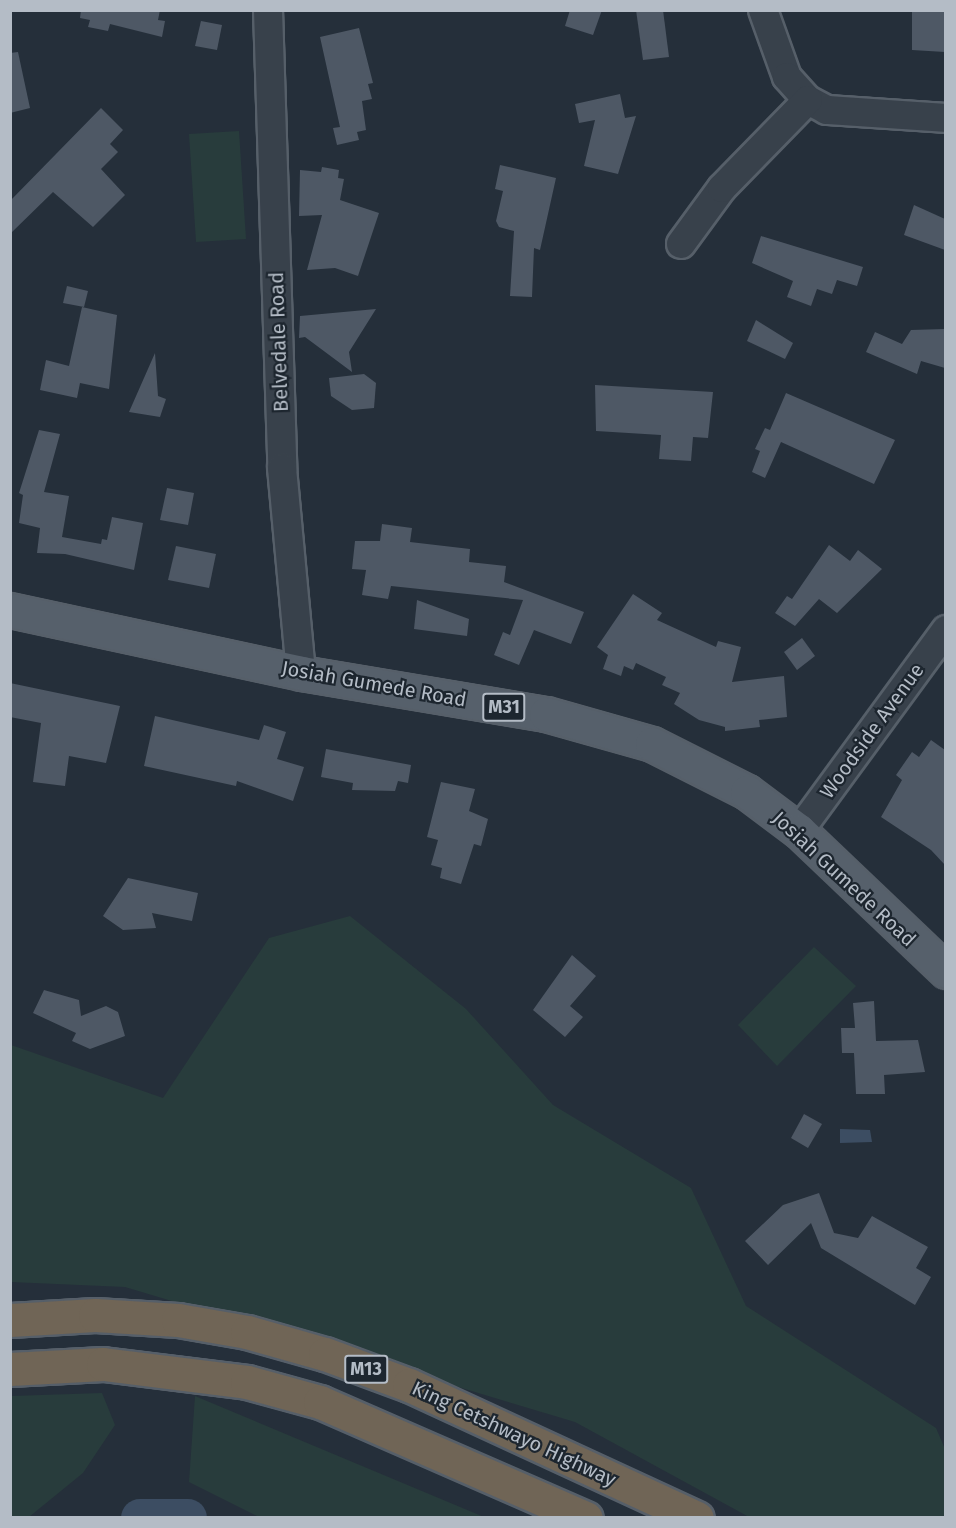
<!DOCTYPE html>
<html>
<head>
<meta charset="utf-8">
<style>
	body { margin:0 }
	#map { position:relative; width:956px; height:1528px; overflow:hidden; background:#252f3a; font-family:"Fira Sans",sans-serif }
	div>[style] { position:absolute }
	[style*='--x'] { left:calc(var(--x)*1px); top:calc(var(--y)*1px); width:calc(var(--w)*1px); rotate:calc(var(--a)*1deg) }
	.green>* { inset:0; background:#283c3c }
	.water>* { inset:0; background:#3c4d62 }
	.river>* { height:38px; margin:-19px; padding:0 19px; transform-origin:19px; border-radius:19px; background:#3c4d62 }
	.building>* { inset:0; background:#4e5865 }
	.roads { filter:drop-shadow(2px 0 #565f69) drop-shadow(-2px 0 #565f69) drop-shadow(0 2px #565f69) drop-shadow(0 -2px #565f69) }
	.minor>* { height:28px; margin:-14px; padding:0 14px; transform-origin:14px; border-radius:14px; background:#38414b }
	.major>* { height:33px; margin:-16.5px; padding:0 16.5px; transform-origin:16.5px; border-radius:16.5px; background:#56606b }
	.highway>* { height:33px; margin:-16.5px; padding:0 16.5px; transform-origin:16.5px; border-radius:16.5px; background:#706556 }
	span { translate:-50% -50%; white-space:nowrap; text-align:center; line-height:1.15; -webkit-text-stroke:4.5px #1d262f; paint-order:stroke }
	.shield-label span { padding:2px 4px; background:#1d262f; border:2px solid; border-radius:4px; -webkit-text-stroke-width:0 }
	.shield-label { font-size:18px; color:#b4bcc6; font-weight:700 }
	.street-label { font-size:20px; color:#b4bcc6 }
	.frame { position:absolute; inset:0; border:12px solid #b4bcc6; pointer-events:none }
</style>
</head>
<body>
<div id="map">
	<div class="green">
		<i style="clip-path:polygon(239px 131px,246px 239px,196px 242px,189px 134px)"></i>
		<i style="clip-path:polygon(350px 916px,466px 1009px,553px 1105px,691px 1188px,746px 1306px,936px 1428px,945px 1449px,945px 1517px,749px 1517px,575px 1422px,125px 1287px,11px 1282px,11px 1045px,163px 1098px,269px 938px)"></i>
		<i style="clip-path:polygon(814px 947px,856px 986px,777px 1066px,738px 1025px)"></i>
		<i style="clip-path:polygon(102px 1393px,115px 1425px,83px 1473px,29px 1517px,11px 1517px,11px 1396px)"></i>
		<i style="clip-path:polygon(195px 1396px,484px 1517px,259px 1517px,189px 1482px)"></i>
	</div>
	<div class="water">
		<i style="clip-path:polygon(840px 1129px,870px 1130px,872px 1142px,840px 1143px)"></i>
	</div>
	<div class="river">
		<i style="--x:140;--y:1518;--w:48;--a:0"></i>
	</div>
	<div class="building">
		<i style="clip-path:polygon(81px 10px,160px 10px,158px 20px,165px 21px,162px 37px,110px 24px,108px 31px,88px 27px,90px 20px,80px 18px)"></i>
		<i style="clip-path:polygon(570px 10px,602px 10px,593px 35px,565px 26px)"></i>
		<i style="clip-path:polygon(636px 10px,663px 10px,669px 57px,643px 60px)"></i>
		<i style="clip-path:polygon(912px 10px,945px 10px,945px 52px,912px 50px)"></i>
		<i style="clip-path:polygon(201px 21px,222px 25px,217px 50px,195px 46px)"></i>
		<i style="clip-path:polygon(359px 28px,373px 83px,368px 84px,372px 99px,362px 101px,366px 130px,357px 132px,359px 140px,337px 145px,333px 128px,340px 127px,320px 37px)"></i>
		<i style="clip-path:polygon(18px 52px,30px 108px,10px 113px,10px 53px)"></i>
		<i style="clip-path:polygon(620px 94px,625px 118px,636px 116px,618px 174px,584px 166px,595px 120px,579px 123px,575px 104px)"></i>
		<i style="clip-path:polygon(101px 108px,123px 130px,110px 144px,118px 152px,101px 169px,125px 195px,93px 227px,53px 192px,10px 234px,10px 201px)"></i>
		<i style="clip-path:polygon(500px 165px,556px 178px,540px 250px,534px 248px,532px 297px,510px 296px,514px 231px,499px 227px,496px 221px,503px 191px,495px 189px)"></i>
		<i style="clip-path:polygon(322px 167px,339px 170px,338px 178px,344px 179px,340px 200px,379px 213px,358px 276px,335px 268px,307px 270px,322px 215px,299px 216px,300px 170px,321px 172px)"></i>
		<i style="clip-path:polygon(914px 205px,945px 219px,945px 250px,904px 235px)"></i>
		<i style="clip-path:polygon(761px 236px,863px 267px,857px 286px,837px 280px,832px 294px,817px 289px,811px 306px,787px 297px,793px 281px,752px 263px)"></i>
		<i style="clip-path:polygon(67px 286px,88px 291px,84px 307px,63px 303px)"></i>
		<i style="clip-path:polygon(82px 307px,117px 315px,109px 389px,80px 383px,77px 398px,40px 390px,46px 360px,69px 366px)"></i>
		<i style="clip-path:polygon(376px 309px,349px 352px,352px 372px,305px 337px,299px 338px,300px 316px)"></i>
		<i style="clip-path:polygon(756px 320px,793px 343px,785px 359px,747px 341px)"></i>
		<i style="clip-path:polygon(945px 329px,945px 368px,921px 361px,917px 374px,866px 352px,875px 332px,902px 344px,911px 330px)"></i>
		<i style="clip-path:polygon(155px 353px,158px 396px,166px 399px,160px 417px,129px 412px)"></i>
		<i style="clip-path:polygon(364px 374px,376px 383px,374px 408px,352px 410px,331px 396px,329px 378px)"></i>
		<i style="clip-path:polygon(595px 385px,713px 392px,708px 438px,693px 437px,691px 461px,659px 459px,661px 435px,596px 431px)"></i>
		<i style="clip-path:polygon(786px 393px,895px 440px,874px 484px,781px 442px,765px 478px,752px 472px,760px 451px,755px 449px,765px 428px,770px 430px)"></i>
		<i style="clip-path:polygon(39px 430px,60px 434px,44px 492px,69px 496px,62px 537px,101px 544px,102px 539px,107px 540px,112px 517px,143px 523px,134px 570px,65px 554px,37px 553px,40px 528px,19px 523px,23px 495px,19px 493px)"></i>
		<i style="clip-path:polygon(167px 488px,194px 493px,188px 525px,160px 520px)"></i>
		<i style="clip-path:polygon(382px 524px,412px 528px,410px 542px,470px 549px,469px 562px,506px 566px,504px 582px,584px 612px,571px 644px,534px 630px,519px 665px,494px 655px,503px 632px,510px 635px,523px 600px,391px 586px,388px 599px,362px 595px,366px 570px,352px 569px,355px 541px,380px 541px)"></i>
		<i style="clip-path:polygon(829px 545px,850px 561px,858px 550px,882px 569px,837px 613px,819px 599px,795px 626px,775px 613px,787px 596px,792px 599px)"></i>
		<i style="clip-path:polygon(176px 546px,216px 554px,209px 588px,168px 580px)"></i>
		<i style="clip-path:polygon(633px 594px,662px 613px,657px 620px,716px 647px,718px 641px,741px 647px,732px 682px,784px 676px,787px 717px,759px 720px,760px 727px,725px 731px,725px 727px,699px 720px,674px 704px,680px 693px,662px 685px,666px 677px,636px 663px,633px 670px,624px 666px,621px 676px,603px 669px,608px 655px,597px 647px)"></i>
		<i style="clip-path:polygon(417px 600px,469px 619px,467px 636px,414px 629px)"></i>
		<i style="clip-path:polygon(802px 638px,815px 656px,797px 670px,784px 652px)"></i>
		<i style="clip-path:polygon(10px 683px,120px 706px,106px 763px,69px 756px,65px 786px,33px 782px,41px 723px,10px 717px)"></i>
		<i style="clip-path:polygon(155px 716px,259px 740px,264px 725px,286px 732px,277px 759px,304px 767px,293px 801px,237px 781px,236px 786px,144px 766px)"></i>
		<i style="clip-path:polygon(931px 740px,945px 750px,945px 865px,931px 850px,881px 817px,902px 780px,896px 775px,912px 752px,919px 757px)"></i>
		<i style="clip-path:polygon(326px 749px,411px 765px,408px 783px,398px 781px,395px 791px,352px 790px,353px 783px,321px 777px)"></i>
		<i style="clip-path:polygon(441px 782px,475px 789px,469px 811px,488px 819px,481px 846px,474px 844px,461px 884px,440px 878px,442px 868px,431px 865px,438px 840px,427px 837px)"></i>
		<i style="clip-path:polygon(128px 878px,198px 893px,192px 921px,152px 913px,156px 928px,123px 930px,103px 916px)"></i>
		<i style="clip-path:polygon(572px 955px,596px 976px,570px 1006px,583px 1017px,565px 1037px,533px 1010px)"></i>
		<i style="clip-path:polygon(44px 990px,79px 1000px,81px 1016px,106px 1006px,118px 1012px,125px 1036px,90px 1049px,72px 1041px,76px 1033px,33px 1013px)"></i>
		<i style="clip-path:polygon(874px 1001px,876px 1041px,918px 1040px,925px 1072px,884px 1075px,885px 1094px,856px 1094px,854px 1053px,842px 1053px,841px 1028px,855px 1028px,853px 1003px)"></i>
		<i style="clip-path:polygon(804px 1114px,822px 1124px,808px 1148px,791px 1138px)"></i>
		<i style="clip-path:polygon(819px 1193px,834px 1233px,858px 1238px,872px 1216px,928px 1247px,916px 1268px,931px 1277px,915px 1305px,821px 1248px,811px 1223px,768px 1265px,745px 1241px,783px 1205px)"></i>
	</div>
	<div class="roads">
		<div class="minor">
			<i style="--x:268;--y:10;--w:458;--a:88.2"></i>
			<i style="--x:282;--y:468;--w:206;--a:84.7"></i>
			<i style="--x:763;--y:10;--w:71;--a:70.3"></i>
			<i style="--x:787;--y:77;--w:31;--a:48"></i>
			<i style="--x:808;--y:100;--w:21;--a:28"></i>
			<i style="--x:827;--y:110;--w:119;--a:3.8"></i>
			<i style="--x:681;--y:244;--w:69;--a:-53.8"></i>
			<i style="--x:722;--y:188;--w:123;--a:-45.7"></i>
			<i style="--x:799;--y:831;--w:249;--a:-53.8"></i>
		</div>
		<div class="major">
			<i style="--x:10;--y:610;--w:298;--a:12.2"></i>
			<i style="--x:301;--y:673;--w:248;--a:9.5"></i>
			<i style="--x:546;--y:714;--w:110;--a:15.8"></i>
			<i style="--x:652;--y:744;--w:106;--a:26.8"></i>
			<i style="--x:747;--y:792;--w:65;--a:36.9"></i>
			<i style="--x:799;--y:831;--w:203;--a:43.6"></i>
		</div>
		<div class="highway">
			<i style="--x:10;--y:1320;--w:85;--a:-3.4"></i>
			<i style="--x:95;--y:1315;--w:83;--a:3.4"></i>
			<i style="--x:178;--y:1320;--w:70;--a:9.9"></i>
			<i style="--x:247;--y:1332;--w:81;--a:15.8"></i>
			<i style="--x:325;--y:1354;--w:90;--a:20.3"></i>
			<i style="--x:409;--y:1385;--w:317;--a:24.8"></i>
			<i style="--x:10;--y:1369;--w:93;--a:-3.1"></i>
			<i style="--x:103;--y:1364;--w:145;--a:7.1"></i>
			<i style="--x:247;--y:1382;--w:76;--a:15.3"></i>
			<i style="--x:320;--y:1402;--w:290;--a:23.6"></i>
		</div>
	</div>
	<div class="shield-label">
		<span style="left:504px;top:707px">M31</span>
		<span style="left:366px;top:1369px">M13</span>
	</div>
	<div class="street-label">
		<span style="left:279px;top:342px;rotate:-92deg">Belvedale Road</span>
		<span style="left:374px;top:684px;rotate:10deg">Josiah Gumede Road</span>
		<span style="left:872px;top:731px;rotate:-54deg">Woodside Avenue</span>
		<span style="left:844px;top:879px;rotate:43deg">Josiah Gumede Road</span>
		<span style="left:514px;top:1434px;rotate:25deg">King Cetshwayo Highway</span>
	</div>
	<div class="frame"></div>
</div>
</body>
</html>
